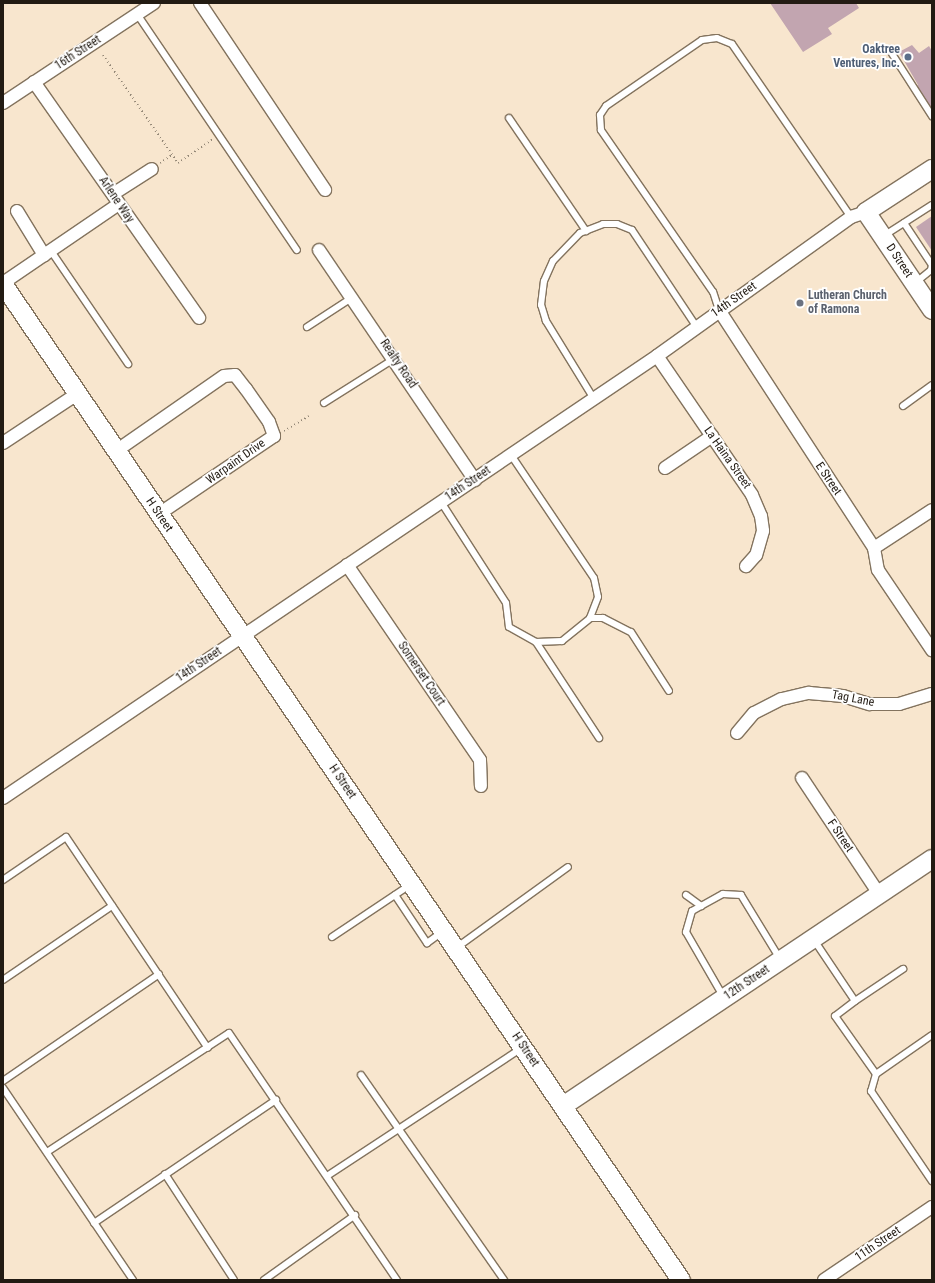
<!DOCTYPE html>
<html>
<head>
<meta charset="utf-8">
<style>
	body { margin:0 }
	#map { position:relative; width:935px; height:1283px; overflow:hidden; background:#f8e6ce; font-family:"Roboto Condensed",sans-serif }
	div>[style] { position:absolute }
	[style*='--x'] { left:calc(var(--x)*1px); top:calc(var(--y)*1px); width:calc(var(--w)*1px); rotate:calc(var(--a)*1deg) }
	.building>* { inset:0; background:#c2a5b0 }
	.path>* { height:2px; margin-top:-1px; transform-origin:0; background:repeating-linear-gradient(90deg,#938776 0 1px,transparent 0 4px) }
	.roads { filter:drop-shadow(1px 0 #83735e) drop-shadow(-1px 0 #83735e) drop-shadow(0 1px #83735e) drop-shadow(0 -1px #83735e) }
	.lane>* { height:6px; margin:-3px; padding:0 3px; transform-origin:3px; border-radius:3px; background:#fff }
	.street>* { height:12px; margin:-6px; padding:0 6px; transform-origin:6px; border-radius:6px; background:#fff }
	.secondary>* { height:18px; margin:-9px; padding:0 9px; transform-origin:9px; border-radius:9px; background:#fff }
	.dots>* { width:11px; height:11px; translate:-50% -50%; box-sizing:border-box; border:2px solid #fff; border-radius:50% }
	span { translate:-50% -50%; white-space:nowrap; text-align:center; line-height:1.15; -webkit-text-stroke:3.5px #fff; paint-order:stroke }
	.service-label { font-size:12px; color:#4e5e75; font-weight:700 }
	.right { translate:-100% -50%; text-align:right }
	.street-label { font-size:12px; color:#221b13 }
	.worship-label { font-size:12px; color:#5b616d; font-weight:700 }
	.left { translate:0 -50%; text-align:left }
	.frame { position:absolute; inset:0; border:4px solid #221b13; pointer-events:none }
</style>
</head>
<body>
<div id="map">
	<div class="building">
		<i style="clip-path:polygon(770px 3px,856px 3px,859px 8px,828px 28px,832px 34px,803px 52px)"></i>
		<i style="clip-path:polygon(912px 45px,919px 53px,929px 46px,932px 51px,932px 114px,914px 89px,918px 85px,899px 52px)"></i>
		<i style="clip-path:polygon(932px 216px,932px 251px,916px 227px)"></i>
	</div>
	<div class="path">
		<i style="--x:103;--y:55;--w:131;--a:55.2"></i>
		<i style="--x:178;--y:163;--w:42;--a:-34.4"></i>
		<i style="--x:160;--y:163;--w:14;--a:-34"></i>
		<i style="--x:284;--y:431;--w:29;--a:-31"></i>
	</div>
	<div class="roads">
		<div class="lane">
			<i style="--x:137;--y:14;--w:285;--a:55.9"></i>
			<i style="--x:889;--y:49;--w:80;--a:57.3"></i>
			<i style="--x:509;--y:118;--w:137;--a:55.7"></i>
			<i style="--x:904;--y:223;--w:50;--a:56.3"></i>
			<i style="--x:932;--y:265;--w:5;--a:101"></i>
			<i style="--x:931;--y:270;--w:21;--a:141"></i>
			<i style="--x:885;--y:235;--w:56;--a:-32.6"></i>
			<i style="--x:51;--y:251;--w:137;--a:55.7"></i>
			<i style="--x:719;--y:310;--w:19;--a:-108"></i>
			<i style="--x:713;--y:292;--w:197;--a:-124.7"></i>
			<i style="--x:601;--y:130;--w:15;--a:-94"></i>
			<i style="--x:600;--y:115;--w:11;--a:-56"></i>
			<i style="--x:606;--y:106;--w:116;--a:-34.5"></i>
			<i style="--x:702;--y:40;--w:15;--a:-8"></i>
			<i style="--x:717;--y:38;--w:16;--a:22"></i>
			<i style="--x:732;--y:44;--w:210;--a:55.5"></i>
			<i style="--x:307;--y:327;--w:55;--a:-33.1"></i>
			<i style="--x:594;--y:399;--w:92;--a:-121.6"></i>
			<i style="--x:546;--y:321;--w:17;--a:-107"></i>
			<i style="--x:541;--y:305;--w:24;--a:-83"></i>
			<i style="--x:544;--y:281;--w:22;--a:-66"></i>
			<i style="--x:553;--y:261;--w:39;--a:-46"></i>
			<i style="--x:580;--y:233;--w:25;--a:-21"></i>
			<i style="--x:603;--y:224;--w:14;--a:0"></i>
			<i style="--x:617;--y:224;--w:16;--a:22"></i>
			<i style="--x:632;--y:230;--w:115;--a:56.3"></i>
			<i style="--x:324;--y:403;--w:83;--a:-32.2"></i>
			<i style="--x:903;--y:406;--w:36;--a:-36"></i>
			<i style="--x:511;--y:455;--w:148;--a:56"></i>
			<i style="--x:594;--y:578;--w:19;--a:78"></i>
			<i style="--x:598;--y:597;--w:22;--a:111"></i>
			<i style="--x:441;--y:502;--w:120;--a:57.2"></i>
			<i style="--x:506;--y:603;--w:24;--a:83"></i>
			<i style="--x:509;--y:627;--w:31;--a:29"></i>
			<i style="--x:536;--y:642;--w:115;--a:56.7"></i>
			<i style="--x:536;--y:642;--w:26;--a:-2"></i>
			<i style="--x:562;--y:641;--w:36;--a:-39"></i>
			<i style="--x:590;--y:618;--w:13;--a:0"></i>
			<i style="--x:603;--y:618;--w:31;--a:27"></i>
			<i style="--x:631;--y:632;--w:70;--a:57.2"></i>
			<i style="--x:3;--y:880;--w:76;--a:-34.3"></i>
			<i style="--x:66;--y:837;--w:254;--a:56.1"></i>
			<i style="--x:395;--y:895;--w:58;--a:56.3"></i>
			<i style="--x:427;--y:943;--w:19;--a:-36"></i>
			<i style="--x:686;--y:895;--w:19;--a:36"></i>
			<i style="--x:701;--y:906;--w:25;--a:-29"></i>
			<i style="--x:723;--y:894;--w:18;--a:3"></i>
			<i style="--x:741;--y:895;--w:75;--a:58.6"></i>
			<i style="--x:701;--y:906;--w:10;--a:151"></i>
			<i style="--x:692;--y:911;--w:22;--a:106"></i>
			<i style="--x:686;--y:932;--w:74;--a:60"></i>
			<i style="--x:332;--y:937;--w:94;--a:-33.7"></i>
			<i style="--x:814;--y:940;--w:73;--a:56.1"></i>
			<i style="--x:855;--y:1001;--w:58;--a:-33.7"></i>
			<i style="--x:456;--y:948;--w:138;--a:-35.9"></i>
			<i style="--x:3;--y:980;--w:132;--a:-34.2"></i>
			<i style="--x:855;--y:1001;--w:25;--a:143"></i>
			<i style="--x:835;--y:1016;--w:71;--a:54.7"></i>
			<i style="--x:876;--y:1074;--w:68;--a:-34.9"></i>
			<i style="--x:876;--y:1074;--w:18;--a:106"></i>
			<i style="--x:871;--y:1091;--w:109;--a:55.9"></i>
			<i style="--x:361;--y:1075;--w:250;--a:55.1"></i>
			<i style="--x:3;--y:1081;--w:189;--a:-34.4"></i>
			<i style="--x:3;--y:1088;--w:232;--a:55.9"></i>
			<i style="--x:47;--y:1152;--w:217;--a:-33.2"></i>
			<i style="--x:229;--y:1033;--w:299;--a:55.8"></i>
			<i style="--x:165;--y:1174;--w:126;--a:56.9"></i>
			<i style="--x:327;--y:1176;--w:233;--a:-33.3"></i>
			<i style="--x:94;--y:1223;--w:220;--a:-34.1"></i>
			<i style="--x:264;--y:1280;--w:112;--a:-35.5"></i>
		</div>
		<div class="street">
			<i style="--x:200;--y:3;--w:225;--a:56.2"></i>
			<i style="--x:34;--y:82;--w:288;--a:55"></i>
			<i style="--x:3;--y:103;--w:181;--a:-33.5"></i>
			<i style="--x:113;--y:194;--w:46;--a:-32.7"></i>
			<i style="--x:17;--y:211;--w:52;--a:58.5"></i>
			<i style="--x:319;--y:250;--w:278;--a:55.9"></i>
			<i style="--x:3;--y:283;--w:140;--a:-34.3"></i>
			<i style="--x:719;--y:310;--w:284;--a:56.9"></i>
			<i style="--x:874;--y:548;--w:22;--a:80"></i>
			<i style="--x:878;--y:570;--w:97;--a:56"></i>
			<i style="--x:657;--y:356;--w:168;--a:55.6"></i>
			<i style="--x:752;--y:495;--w:23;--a:67"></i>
			<i style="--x:761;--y:516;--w:15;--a:82"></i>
			<i style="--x:763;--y:531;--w:25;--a:106"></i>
			<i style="--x:756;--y:555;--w:15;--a:132"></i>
			<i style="--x:3;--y:443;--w:89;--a:-33.5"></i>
			<i style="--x:116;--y:451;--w:131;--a:-34.8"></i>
			<i style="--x:224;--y:376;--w:11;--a:-5"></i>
			<i style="--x:235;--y:375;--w:18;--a:52"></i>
			<i style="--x:246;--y:389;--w:40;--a:55.1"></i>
			<i style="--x:269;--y:422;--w:15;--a:70"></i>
			<i style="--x:274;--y:436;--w:139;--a:145.9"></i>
			<i style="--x:665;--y:468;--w:57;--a:-34.2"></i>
			<i style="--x:874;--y:548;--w:69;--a:-33.2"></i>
			<i style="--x:347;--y:565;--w:236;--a:55.7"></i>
			<i style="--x:480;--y:760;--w:26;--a:88"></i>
			<i style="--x:737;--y:733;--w:26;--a:-50"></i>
			<i style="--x:754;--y:713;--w:31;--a:-27"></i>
			<i style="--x:782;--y:699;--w:28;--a:-13"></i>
			<i style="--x:809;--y:693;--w:34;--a:5"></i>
			<i style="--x:843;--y:696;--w:28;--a:17"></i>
			<i style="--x:870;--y:704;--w:29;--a:0"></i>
			<i style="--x:899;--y:704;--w:34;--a:-17"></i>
			<i style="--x:802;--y:778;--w:139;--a:56.4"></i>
			<i style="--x:3;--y:798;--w:789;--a:-34.05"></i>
			<i style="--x:657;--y:356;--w:239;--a:-35.6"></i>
			<i style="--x:851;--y:217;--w:16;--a:-18"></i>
			<i style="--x:824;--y:1280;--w:130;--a:-34.1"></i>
		</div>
		<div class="secondary">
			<i style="--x:932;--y:169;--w:79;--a:146.9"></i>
			<i style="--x:866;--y:212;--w:118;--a:56"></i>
			<i style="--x:3;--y:284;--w:1205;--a:55.76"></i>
			<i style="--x:563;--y:1106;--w:444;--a:-33.8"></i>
		</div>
	</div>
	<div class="dots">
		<i style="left:908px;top:57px;background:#5c6f8a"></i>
		<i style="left:800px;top:303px;background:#6b7280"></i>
	</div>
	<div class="service-label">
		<span class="right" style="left:900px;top:57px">Oaktree<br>Ventures, Inc.</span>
	</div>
	<div class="street-label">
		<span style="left:78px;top:53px;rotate:-33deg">16th Street</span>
		<span style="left:116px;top:200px;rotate:56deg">Arlene Way</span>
		<span style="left:899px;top:261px;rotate:56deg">D Street</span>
		<span style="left:734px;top:300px;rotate:-35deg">14th Street</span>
		<span style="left:398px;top:364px;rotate:56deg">Realty Road</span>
		<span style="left:727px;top:458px;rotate:55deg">La Haina Street</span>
		<span style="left:236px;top:462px;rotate:-35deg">Warpaint Drive</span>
		<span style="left:828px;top:479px;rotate:56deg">E Street</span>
		<span style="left:468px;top:484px;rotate:-34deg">14th Street</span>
		<span style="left:159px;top:515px;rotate:56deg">H Street</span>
		<span style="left:199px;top:665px;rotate:-34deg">14th Street</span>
		<span style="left:421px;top:674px;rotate:56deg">Somerset Court</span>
		<span style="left:853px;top:699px;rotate:11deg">Tag Lane</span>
		<span style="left:342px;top:782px;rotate:56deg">H Street</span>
		<span style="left:840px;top:836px;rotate:56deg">F Street</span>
		<span style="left:747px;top:983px;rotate:-34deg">12th Street</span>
		<span style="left:525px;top:1050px;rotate:56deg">H Street</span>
		<span style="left:878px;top:1244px;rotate:-34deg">11th Street</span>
	</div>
	<div class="worship-label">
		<span class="left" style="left:808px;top:303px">Lutheran Church<br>of Ramona</span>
	</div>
	<div class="frame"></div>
</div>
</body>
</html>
